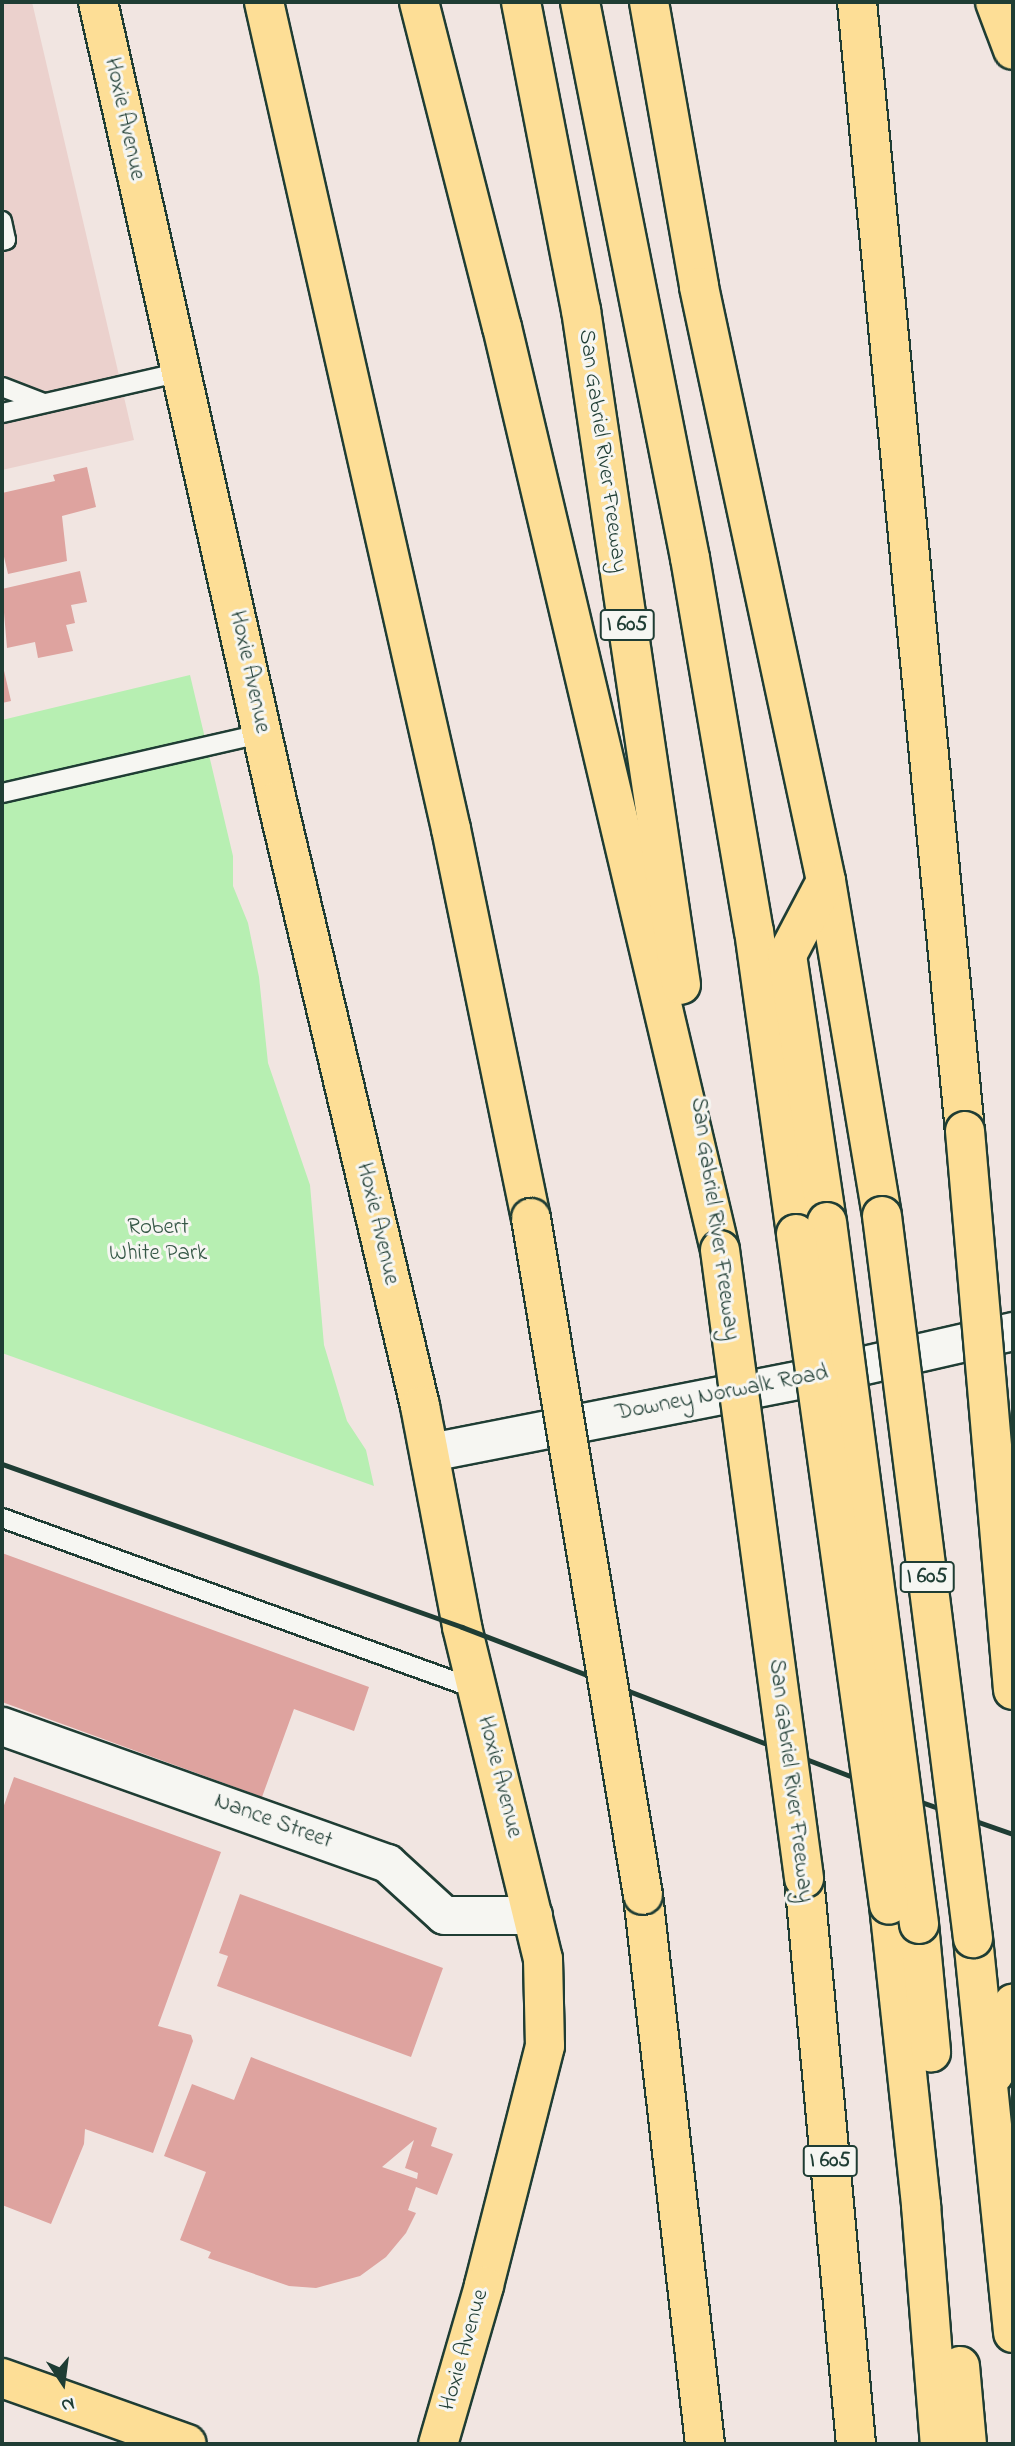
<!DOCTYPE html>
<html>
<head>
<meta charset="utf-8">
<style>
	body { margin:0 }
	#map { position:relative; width:1015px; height:2446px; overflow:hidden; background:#f1e5e1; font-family:"Indie Flower",sans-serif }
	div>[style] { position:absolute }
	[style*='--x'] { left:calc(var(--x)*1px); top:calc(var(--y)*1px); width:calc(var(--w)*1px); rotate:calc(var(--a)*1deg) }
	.built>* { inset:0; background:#ebd1cd }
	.green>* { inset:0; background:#b7efb2 }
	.building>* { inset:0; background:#dea39f }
	.roads { filter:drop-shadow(2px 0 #1f3d34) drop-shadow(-2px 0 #1f3d34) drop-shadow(0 2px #1f3d34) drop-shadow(0 -2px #1f3d34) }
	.lane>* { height:18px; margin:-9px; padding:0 9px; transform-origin:9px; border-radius:9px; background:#f6f6f2 }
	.street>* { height:37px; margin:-18.5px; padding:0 18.5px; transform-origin:18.5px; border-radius:18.5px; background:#f6f6f2 }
	.primary>* { height:38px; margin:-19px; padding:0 19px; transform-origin:19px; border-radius:19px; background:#fdde96 }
	.highway>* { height:38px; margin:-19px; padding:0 19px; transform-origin:19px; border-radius:19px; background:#fdde96 }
	.rail>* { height:5px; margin:-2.5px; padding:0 2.5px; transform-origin:2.5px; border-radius:2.5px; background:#1f3d34 }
	.bridges { filter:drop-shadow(2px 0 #1f3d34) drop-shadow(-2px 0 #1f3d34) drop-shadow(0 2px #1f3d34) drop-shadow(0 -2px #1f3d34) }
	.highway-bridge>* { height:38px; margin:-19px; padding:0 19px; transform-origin:19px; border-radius:19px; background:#fdde96 }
	span { translate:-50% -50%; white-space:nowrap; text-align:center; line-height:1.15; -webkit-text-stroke:6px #f6f6f2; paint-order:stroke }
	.shield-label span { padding:2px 5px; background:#f6f6f2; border:2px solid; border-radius:5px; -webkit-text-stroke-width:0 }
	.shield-label { font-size:21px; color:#1f3d34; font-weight:700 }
	.street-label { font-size:23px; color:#1f3d34 }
	.park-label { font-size:23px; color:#365847 }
	.frame { position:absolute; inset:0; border:4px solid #1f3d34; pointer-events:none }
	.north { position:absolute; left:28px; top:2348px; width:70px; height:70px; -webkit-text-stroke:5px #f6f6f2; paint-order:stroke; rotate:167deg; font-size:19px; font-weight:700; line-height:28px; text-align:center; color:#1f3d34 }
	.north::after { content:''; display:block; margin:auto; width:24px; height:32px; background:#1f3d34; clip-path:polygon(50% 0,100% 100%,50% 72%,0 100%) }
</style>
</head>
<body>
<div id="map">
	<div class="built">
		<i style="clip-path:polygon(2px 2px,32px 2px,134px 440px,2px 470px)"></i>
	</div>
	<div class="green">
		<i style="clip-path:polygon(190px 675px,233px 856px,233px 886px,248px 923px,259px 977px,268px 1063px,310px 1185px,324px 1345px,347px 1421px,366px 1450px,374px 1486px,2px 1353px,2px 720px)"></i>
	</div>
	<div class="building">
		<i style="clip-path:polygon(87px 467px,96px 507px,62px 516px,67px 561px,8px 574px,2px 548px,2px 493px,55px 481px,53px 475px)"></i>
		<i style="clip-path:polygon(80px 571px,87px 602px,71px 605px,75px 623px,66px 625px,73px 651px,38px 658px,35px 642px,7px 648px,2px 589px)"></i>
		<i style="clip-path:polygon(2px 662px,11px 701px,2px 703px)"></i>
		<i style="clip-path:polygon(2px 1553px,369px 1687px,354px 1731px,294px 1709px,262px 1797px,2px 1702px)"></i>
		<i style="clip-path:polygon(14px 1777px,221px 1852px,158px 2026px,191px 2035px,193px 2041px,153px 2153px,85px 2129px,84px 2144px,51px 2224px,2px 2205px,2px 1811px)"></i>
		<i style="clip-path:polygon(240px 1894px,443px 1968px,411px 2057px,217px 1986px,228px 1956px,219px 1953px)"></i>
		<i style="clip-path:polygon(evenodd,251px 2057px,437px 2128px,431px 2146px,453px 2154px,437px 2195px,416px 2187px,408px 2210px,416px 2213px,406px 2233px,386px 2257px,360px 2276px,316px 2288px,289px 2286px,208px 2258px,211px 2252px,180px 2240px,206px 2172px,164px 2156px,192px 2084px,234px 2100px,251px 2057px,414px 2140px,405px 2168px,418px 2173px,417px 2179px,382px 2167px,414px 2140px)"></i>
	</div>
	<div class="roads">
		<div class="lane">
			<i style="--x:2;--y:221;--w:19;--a:78"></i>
			<i style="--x:6;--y:240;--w:4;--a:166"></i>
			<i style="--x:2;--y:387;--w:45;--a:20.9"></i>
			<i style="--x:2;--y:413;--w:184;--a:-12.9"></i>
			<i style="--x:2;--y:793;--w:268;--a:-12.9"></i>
			<i style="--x:2;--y:1518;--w:504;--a:19.84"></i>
		</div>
		<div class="street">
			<i style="--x:430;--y:1452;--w:393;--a:-11.1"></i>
			<i style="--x:816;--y:1376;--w:202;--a:-12.9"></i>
			<i style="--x:2;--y:1726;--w:409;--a:19.6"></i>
			<i style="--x:387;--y:1863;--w:77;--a:42.4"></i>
			<i style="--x:444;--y:1915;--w:89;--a:0"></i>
		</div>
		<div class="primary">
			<i style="--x:98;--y:2;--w:819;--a:77.37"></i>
			<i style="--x:277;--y:801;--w:622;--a:76.7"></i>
			<i style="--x:420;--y:1406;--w:225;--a:79.2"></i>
			<i style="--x:462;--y:1627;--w:342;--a:76.3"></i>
			<i style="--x:543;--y:1959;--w:87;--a:88.7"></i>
			<i style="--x:545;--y:2046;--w:248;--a:104.3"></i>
			<i style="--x:484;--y:2286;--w:165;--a:106.2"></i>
			<i style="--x:2;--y:2378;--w:196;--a:19.6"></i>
		</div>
		<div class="highway">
			<i style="--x:264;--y:2;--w:848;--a:77.26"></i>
			<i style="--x:451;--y:829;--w:397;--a:78.4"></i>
			<i style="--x:419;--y:2;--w:335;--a:75.7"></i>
			<i style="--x:502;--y:327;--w:948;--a:76.71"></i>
			<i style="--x:521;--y:2;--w:314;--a:79"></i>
			<i style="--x:581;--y:310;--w:682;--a:81.57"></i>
			<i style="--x:580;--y:2;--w:567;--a:78.81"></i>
			<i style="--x:690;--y:558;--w:378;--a:80.3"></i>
			<i style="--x:754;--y:931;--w:306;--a:82.1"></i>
			<i style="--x:649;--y:2;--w:289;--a:80"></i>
			<i style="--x:699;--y:287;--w:607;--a:77.93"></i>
			<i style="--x:826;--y:881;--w:340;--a:80.5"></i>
			<i style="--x:857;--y:2;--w:1134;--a:84.54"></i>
			<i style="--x:995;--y:2;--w:51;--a:69.4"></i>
			<i style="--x:826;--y:881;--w:84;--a:117.8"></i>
			<i style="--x:787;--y:955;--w:270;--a:81.5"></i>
			<i style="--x:804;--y:1878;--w:568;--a:84.75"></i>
			<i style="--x:643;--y:1895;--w:552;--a:83.56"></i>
			<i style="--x:889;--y:1905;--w:302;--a:83.9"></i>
			<i style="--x:921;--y:2205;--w:240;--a:85.5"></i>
			<i style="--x:919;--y:1924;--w:129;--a:84.6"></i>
			<i style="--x:973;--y:1938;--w:397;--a:84.2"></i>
			<i style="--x:994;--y:2074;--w:73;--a:-74.8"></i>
			<i style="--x:960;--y:2366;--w:78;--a:84.9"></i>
		</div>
	</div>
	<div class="rail">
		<i style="--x:2;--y:1464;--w:488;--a:19.5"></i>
		<i style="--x:462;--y:1627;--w:446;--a:21"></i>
		<i style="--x:878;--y:1787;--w:143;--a:19.2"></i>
	</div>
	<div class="bridges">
		<div class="highway-bridge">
			<i style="--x:965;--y:1131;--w:561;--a:85.09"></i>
			<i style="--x:882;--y:1216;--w:728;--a:82.82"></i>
			<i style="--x:531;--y:1218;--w:686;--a:80.61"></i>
			<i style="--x:827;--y:1222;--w:708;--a:82.53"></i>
			<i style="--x:796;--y:1234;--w:677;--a:82.11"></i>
			<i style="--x:720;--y:1250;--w:634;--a:82.38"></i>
		</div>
	</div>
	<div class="shield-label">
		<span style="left:627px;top:625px">I 605</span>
		<span style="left:927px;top:1577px">I 605</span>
		<span style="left:830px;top:2161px">I 605</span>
	</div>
	<div class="street-label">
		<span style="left:124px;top:119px;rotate:78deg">Hoxie Avenue</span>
		<span style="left:602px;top:451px;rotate:82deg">San Gabriel River Freeway</span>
		<span style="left:249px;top:672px;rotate:78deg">Hoxie Avenue</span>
		<span style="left:714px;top:1219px;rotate:82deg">San Gabriel River Freeway</span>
		<span style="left:377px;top:1224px;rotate:77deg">Hoxie Avenue</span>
		<span style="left:722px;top:1394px;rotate:-11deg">Downey Norwalk Road</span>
		<span style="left:499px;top:1777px;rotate:76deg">Hoxie Avenue</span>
		<span style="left:790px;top:1781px;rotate:83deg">San Gabriel River Freeway</span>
		<span style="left:273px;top:1822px;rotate:20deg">Nance Street</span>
		<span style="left:465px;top:2350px;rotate:-74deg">Hoxie Avenue</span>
	</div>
	<div class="park-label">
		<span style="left:158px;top:1241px">Robert<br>White Park</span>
	</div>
	<div class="frame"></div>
	<div class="north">N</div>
</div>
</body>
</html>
